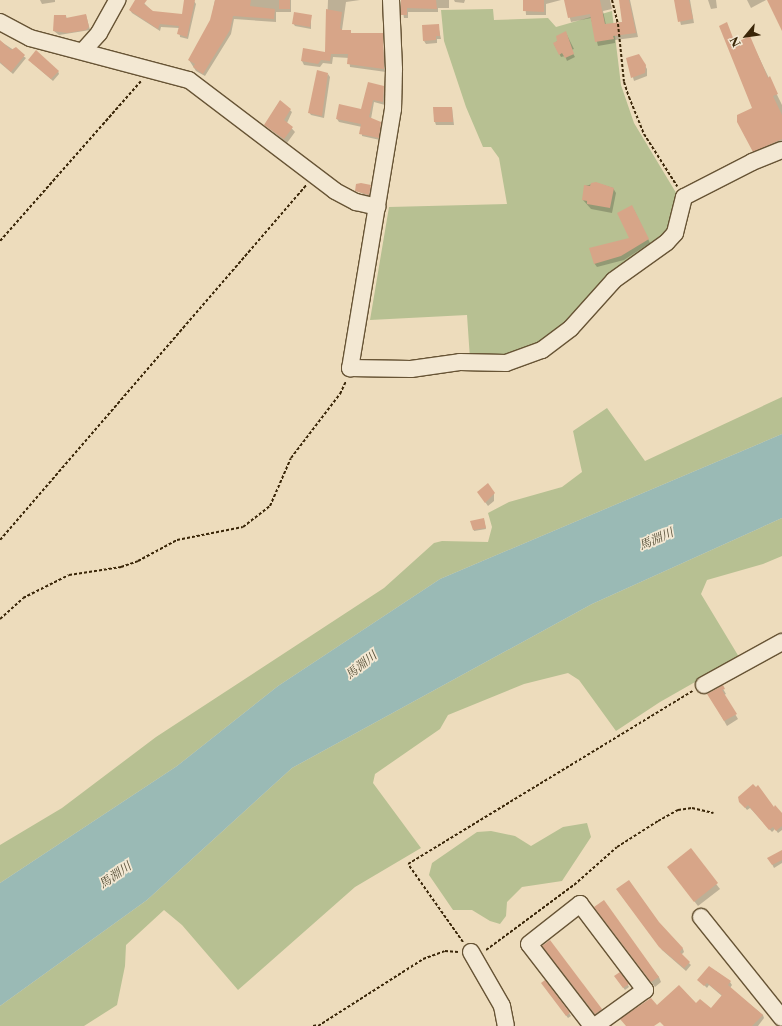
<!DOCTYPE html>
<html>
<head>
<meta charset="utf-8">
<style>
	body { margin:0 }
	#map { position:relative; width:782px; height:1026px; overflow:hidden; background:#eddcbc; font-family:"Libre Caslon Text","Noto Serif JP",serif }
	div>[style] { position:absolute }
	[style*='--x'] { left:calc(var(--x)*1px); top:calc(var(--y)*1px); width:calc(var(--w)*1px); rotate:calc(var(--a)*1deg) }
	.green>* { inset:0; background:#b7c092 }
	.water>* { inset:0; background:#9abab5 }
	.shadow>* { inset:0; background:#0003 }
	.building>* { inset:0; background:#d7a588 }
	.path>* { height:2px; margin-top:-1px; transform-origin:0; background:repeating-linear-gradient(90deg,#3a2608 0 3px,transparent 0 5px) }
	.roads { filter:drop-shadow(1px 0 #675435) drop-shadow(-1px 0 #675435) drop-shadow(0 1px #675435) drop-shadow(0 -1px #675435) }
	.minor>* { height:16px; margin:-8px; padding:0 8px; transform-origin:8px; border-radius:8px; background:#f3e8d3 }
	span { translate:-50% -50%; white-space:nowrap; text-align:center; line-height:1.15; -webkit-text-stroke:3.5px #f3e8d3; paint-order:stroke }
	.water-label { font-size:12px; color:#524b33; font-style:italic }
	.north { position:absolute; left:726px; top:16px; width:40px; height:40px; -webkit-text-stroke:3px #f3e8d3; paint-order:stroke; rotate:241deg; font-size:11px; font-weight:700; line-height:16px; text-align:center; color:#3a2608 }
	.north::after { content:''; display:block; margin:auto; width:14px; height:18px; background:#3a2608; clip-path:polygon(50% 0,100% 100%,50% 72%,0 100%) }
</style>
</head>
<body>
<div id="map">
	<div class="green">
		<i style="clip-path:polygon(493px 9px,494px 20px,548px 18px,556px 27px,612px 11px,621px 85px,634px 123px,678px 196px,671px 228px,569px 322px,538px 346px,521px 354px,470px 359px,467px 315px,370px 320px,389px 207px,507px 204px,499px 158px,491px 147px,483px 147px,466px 107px,444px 41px,441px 10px)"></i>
		<i style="clip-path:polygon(782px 397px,782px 434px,440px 579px,278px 686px,177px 766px,0 883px,0 845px,62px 808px,156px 737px,384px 588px,434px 543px,442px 541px,488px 542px,492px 527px,488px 513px,509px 502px,562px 487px,582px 472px,573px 431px,607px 408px,645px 461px)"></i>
		<i style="clip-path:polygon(782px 518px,782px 556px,763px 564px,707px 580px,701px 594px,739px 657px,660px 702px,616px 731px,579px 680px,568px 673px,524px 684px,448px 715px,440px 729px,375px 774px,373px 783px,421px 848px,355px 887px,238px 990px,182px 925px,164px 910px,126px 945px,125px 966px,117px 1005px,84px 1026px,0 1026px,0 1006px,147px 900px,292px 768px,592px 604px)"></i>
		<i style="clip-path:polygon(587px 823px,591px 837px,562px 881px,522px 887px,507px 902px,506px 916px,500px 924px,490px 921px,472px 910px,453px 910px,429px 875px,432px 863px,477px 832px,491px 831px,515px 836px,531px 846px,563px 827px)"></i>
	</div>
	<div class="water">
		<i style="clip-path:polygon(782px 434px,782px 518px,592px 604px,292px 768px,147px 900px,0 1006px,0 883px,177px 766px,278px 686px,440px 579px)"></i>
	</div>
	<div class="shadow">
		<i style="clip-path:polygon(40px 0,55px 0,55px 2px,42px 4px)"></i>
		<i style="clip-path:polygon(137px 0,141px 0,153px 12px,183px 15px,185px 0,194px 1px,196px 4px,188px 39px,180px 37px,179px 28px,161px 27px,160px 31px,132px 13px,130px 10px)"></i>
		<i style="clip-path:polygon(215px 0,291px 0,291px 12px,276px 12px,276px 22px,234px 19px,231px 34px,205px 76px,196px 71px,189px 60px,211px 20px)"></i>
		<i style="clip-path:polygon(328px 0,360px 0,346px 2px,342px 30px,352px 34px,382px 34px,386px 72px,350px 67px,349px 58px,333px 57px,332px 64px,323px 63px,320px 67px,304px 65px,302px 61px,326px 53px)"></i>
		<i style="clip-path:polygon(401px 0,449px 0,449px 8px,438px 8px,438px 12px,408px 12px,408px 18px,404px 18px)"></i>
		<i style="clip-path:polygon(454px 0,465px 0,464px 3px,455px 2px)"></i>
		<i style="clip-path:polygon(525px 0,561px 0,546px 4px,546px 15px,526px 15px)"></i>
		<i style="clip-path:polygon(565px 0,610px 0,612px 9px,603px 11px,606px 25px,623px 22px,622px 0,630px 0,638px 37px,615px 40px,615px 43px,598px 46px,591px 18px,571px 22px)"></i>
		<i style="clip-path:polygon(675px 0,690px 0,694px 23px,681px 25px)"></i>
		<i style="clip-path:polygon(708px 0,716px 0,717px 8px,711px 9px)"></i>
		<i style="clip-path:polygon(747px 0,766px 0,751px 8px)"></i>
		<i style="clip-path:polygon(86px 15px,90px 30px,59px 35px,54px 31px,66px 16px,67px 19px)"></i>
		<i style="clip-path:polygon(311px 16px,311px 29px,295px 26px,293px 23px)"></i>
		<i style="clip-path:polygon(438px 25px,441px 39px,437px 39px,437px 43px,426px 44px,424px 41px)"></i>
		<i style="clip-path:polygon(566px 33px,574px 49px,571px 50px,575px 57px,567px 61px,565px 56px,561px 57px,554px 44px)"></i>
		<i style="clip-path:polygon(0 41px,26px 58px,13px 74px,0 63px)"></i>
		<i style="clip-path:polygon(751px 41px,782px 105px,782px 144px,755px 154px,744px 134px,753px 108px,735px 44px)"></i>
		<i style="clip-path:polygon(638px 55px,647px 69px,647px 76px,634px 81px,628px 59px)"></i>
		<i style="clip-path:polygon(31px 62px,58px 71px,59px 74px,53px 81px)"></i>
		<i style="clip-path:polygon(328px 74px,330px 77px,324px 118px,311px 115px,309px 112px)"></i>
		<i style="clip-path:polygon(383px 87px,385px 105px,374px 102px,371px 119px,382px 126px,380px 140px,362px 136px,362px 127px,339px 122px,337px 119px,362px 110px)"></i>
		<i style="clip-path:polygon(280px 101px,292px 112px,287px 123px,295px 132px,287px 143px,265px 125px)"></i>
		<i style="clip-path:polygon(452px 108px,454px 125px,436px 125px,435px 122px)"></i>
		<i style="clip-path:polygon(596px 183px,613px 188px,616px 193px,612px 213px,591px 209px,583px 200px,585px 186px)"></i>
		<i style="clip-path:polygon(370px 186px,370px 198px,356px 190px)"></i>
		<i style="clip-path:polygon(634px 210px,650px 243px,624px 260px,597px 267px,594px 263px,630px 238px)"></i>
		<i style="clip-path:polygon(494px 493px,494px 501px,488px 506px,480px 495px)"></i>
		<i style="clip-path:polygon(484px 520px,486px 529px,474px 531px,472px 522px)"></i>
		<i style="clip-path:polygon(722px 687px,726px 694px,724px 695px,738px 719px,727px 726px,709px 694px)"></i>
		<i style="clip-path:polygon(740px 801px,782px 817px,782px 830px,778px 833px,775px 829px,772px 832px,750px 808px,747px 810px)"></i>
		<i style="clip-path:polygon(690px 850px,720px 889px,698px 906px,668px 867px)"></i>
		<i style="clip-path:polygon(782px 851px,782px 863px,774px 868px,769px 858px)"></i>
		<i style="clip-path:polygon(619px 892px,658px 923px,683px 949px,684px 952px,681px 955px,691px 965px,686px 971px,662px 950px)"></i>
		<i style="clip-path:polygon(598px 912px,659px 977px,661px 982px,655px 987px)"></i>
		<i style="clip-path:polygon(549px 941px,602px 1010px,604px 1014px,598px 1019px,546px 951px)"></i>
		<i style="clip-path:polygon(716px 971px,730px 982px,732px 985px,730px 988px,763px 1015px,764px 1018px,758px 1026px,664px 1026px,657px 1006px,696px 1005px,711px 1010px,722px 996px,709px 985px,707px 988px,699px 980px)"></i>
		<i style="clip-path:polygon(617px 979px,628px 985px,629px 987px,625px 990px)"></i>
		<i style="clip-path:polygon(544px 986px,569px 1013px,571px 1016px,568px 1018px)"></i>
	</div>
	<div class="building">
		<i style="clip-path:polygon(135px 0,147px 0,144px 4px,153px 11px,182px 14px,184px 0,195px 0,187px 37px,177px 34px,179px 26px,160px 24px,158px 29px,129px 10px)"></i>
		<i style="clip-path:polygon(215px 0,251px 0,250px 6px,275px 9px,274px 19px,233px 16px,230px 30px,203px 74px,193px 67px,195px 64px,188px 60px,210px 20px)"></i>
		<i style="clip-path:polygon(279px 0,290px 0,290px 9px,279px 9px)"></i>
		<i style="clip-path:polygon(401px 0,436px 0,437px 9px,407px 8px,407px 15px,401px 15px)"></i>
		<i style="clip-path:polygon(523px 0,544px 0,544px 12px,523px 11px)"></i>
		<i style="clip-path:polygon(564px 0,600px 0,605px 24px,622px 22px,619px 0,629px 0,636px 33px,613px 36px,614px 39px,595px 42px,590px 14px,568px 18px)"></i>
		<i style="clip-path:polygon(674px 0,689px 0,693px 19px,678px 22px)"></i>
		<i style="clip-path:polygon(767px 0,782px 0,782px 31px)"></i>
		<i style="clip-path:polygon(326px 9px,342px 12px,340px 28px,342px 30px,351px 30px,351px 33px,383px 33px,384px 69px,347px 64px,348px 54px,331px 54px,330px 61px,321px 60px,318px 64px,301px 61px,303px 48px,325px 52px)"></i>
		<i style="clip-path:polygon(294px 12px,312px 15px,310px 27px,292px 24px)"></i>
		<i style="clip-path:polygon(86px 14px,89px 27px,86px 30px,67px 33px,53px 31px,54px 15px,66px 15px,66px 18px)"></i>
		<i style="clip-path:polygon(727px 22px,735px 43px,750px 36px,768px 78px,770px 76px,778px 94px,773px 96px,782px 115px,782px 139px,753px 152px,737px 122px,737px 115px,752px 108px,719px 26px)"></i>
		<i style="clip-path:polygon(439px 24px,440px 36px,436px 36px,436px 40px,423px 41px,422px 25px)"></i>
		<i style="clip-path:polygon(566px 31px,574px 54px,565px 58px,562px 53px,559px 55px,553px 43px,557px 41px,556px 36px)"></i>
		<i style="clip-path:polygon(0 40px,11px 50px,16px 47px,25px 55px,11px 72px,0 62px)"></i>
		<i style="clip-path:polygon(36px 50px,59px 71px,51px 79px,28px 60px)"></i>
		<i style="clip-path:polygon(639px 54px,646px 65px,645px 73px,631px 78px,626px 58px)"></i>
		<i style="clip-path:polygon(317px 70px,328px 73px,322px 116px,308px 113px)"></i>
		<i style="clip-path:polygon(368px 82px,384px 86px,383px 102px,373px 100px,369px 117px,381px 122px,379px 138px,359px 134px,361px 124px,336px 119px,339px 104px,361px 109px)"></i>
		<i style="clip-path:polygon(280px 100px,291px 109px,284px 120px,293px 127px,284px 139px,264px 125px)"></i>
		<i style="clip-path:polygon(433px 107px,452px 107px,453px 122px,434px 122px)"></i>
		<i style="clip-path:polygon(596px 182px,614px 188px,610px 208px,587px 204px,587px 201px,582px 200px,584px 185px,590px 186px,591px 183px)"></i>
		<i style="clip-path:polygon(361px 183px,371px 185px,369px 195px,355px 191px,356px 184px)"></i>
		<i style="clip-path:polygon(632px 205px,649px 239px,621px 256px,594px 264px,589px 248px,629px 238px,617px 213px)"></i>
		<i style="clip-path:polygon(488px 483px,495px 493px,485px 503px,477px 492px)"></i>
		<i style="clip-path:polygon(484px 518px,486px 528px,473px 530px,470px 521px)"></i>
		<i style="clip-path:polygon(723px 685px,725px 689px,722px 690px,737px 714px,724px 721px,707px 694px)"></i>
		<i style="clip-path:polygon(753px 784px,756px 787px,758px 785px,774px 807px,775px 805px,782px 813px,782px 826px,776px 831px,773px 827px,769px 830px,748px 805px,745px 808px,739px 802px,738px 797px)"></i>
		<i style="clip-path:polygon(691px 848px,718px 883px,694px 902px,667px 867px)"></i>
		<i style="clip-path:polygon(782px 850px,782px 860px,772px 865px,767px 858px)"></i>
		<i style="clip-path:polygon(629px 880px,659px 922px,683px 948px,680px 952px,690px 962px,684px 968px,659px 947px,616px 889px)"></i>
		<i style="clip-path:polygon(604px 900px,659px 977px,651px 982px,594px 907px)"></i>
		<i style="clip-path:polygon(550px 940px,602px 1009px,595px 1014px,542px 946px)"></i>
		<i style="clip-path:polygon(709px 966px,731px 981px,728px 985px,763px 1015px,752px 1026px,664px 1026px,660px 1022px,654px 1026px,626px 1026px,620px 1019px,651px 998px,657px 1005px,679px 985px,696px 1003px,700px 999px,711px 1008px,722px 995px,707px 983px,704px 986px,697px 980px)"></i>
		<i style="clip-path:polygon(620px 972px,629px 984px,623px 988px,614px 976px)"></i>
		<i style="clip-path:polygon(545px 980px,570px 1013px,566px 1016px,541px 983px)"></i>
	</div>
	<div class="path">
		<i style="--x:612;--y:0;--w:25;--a:76"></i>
		<i style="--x:618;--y:24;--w:58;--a:84.1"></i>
		<i style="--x:624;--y:82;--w:16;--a:72"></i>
		<i style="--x:629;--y:97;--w:40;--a:68"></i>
		<i style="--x:644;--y:134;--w:62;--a:57.6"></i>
		<i style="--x:0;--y:241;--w:213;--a:-48.6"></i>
		<i style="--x:0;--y:540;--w:469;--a:-49.2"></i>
		<i style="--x:0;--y:619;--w:31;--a:-42"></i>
		<i style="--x:23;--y:598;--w:51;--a:-26.6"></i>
		<i style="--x:69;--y:575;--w:53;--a:-8.7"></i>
		<i style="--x:121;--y:567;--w:18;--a:-19"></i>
		<i style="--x:138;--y:561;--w:44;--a:-28.3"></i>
		<i style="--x:177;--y:540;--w:67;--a:-11.1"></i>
		<i style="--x:243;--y:527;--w:34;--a:-38"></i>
		<i style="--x:270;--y:506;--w:52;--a:-66.4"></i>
		<i style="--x:291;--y:458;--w:81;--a:-52.6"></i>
		<i style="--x:340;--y:394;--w:14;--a:-65"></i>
		<i style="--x:463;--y:942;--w:95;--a:-125.2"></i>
		<i style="--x:408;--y:864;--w:333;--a:-31.3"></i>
		<i style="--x:486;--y:950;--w:109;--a:-36.5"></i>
		<i style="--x:574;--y:885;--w:57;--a:-41.5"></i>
		<i style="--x:617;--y:847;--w:49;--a:-32.4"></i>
		<i style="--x:658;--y:821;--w:23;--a:-29"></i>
		<i style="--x:678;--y:810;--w:14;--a:-8"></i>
		<i style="--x:692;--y:808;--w:22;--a:13"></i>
		<i style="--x:313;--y:1026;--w:5;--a:-11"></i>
		<i style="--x:318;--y:1026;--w:125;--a:-32.5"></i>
		<i style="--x:423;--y:959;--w:23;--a:-20"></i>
		<i style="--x:445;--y:951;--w:13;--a:4"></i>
	</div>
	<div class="roads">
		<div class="minor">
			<i style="--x:391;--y:0;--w:69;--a:87.5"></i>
			<i style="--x:394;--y:69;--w:40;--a:91.4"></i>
			<i style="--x:393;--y:109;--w:263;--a:99.4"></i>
			<i style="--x:350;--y:368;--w:61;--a:0.9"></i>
			<i style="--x:411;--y:369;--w:49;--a:-8.1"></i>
			<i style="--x:460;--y:362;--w:46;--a:1.2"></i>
			<i style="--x:506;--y:363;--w:38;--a:-20"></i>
			<i style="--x:542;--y:350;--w:36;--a:-37"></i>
			<i style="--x:571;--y:328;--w:64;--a:-48.1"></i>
			<i style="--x:614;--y:280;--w:65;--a:-35.6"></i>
			<i style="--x:667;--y:242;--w:12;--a:-48"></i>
			<i style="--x:675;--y:233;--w:37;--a:-76"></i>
			<i style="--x:684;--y:197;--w:76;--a:-27.2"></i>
			<i style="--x:752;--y:162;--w:32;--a:-22"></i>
			<i style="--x:0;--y:22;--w:34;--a:28"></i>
			<i style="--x:30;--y:38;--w:164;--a:14.8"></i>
			<i style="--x:189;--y:80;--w:183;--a:37.2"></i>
			<i style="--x:335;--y:191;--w:24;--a:28"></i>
			<i style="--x:356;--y:202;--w:22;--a:13"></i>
			<i style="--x:83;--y:51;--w:24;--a:-48"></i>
			<i style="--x:99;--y:33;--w:38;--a:-61"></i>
			<i style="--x:704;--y:685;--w:89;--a:-28.9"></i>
			<i style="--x:701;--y:917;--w:129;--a:51.3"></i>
			<i style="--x:471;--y:952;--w:62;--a:60.1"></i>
			<i style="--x:502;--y:1006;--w:20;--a:79"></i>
			<i style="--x:592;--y:1026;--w:103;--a:-127.5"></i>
			<i style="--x:529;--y:944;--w:65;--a:-38.1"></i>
			<i style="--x:580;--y:904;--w:108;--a:52.9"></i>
			<i style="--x:645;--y:990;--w:62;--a:144.2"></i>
		</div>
	</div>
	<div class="water-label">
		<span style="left:656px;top:539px;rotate:-24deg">馬淵川</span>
		<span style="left:361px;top:665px;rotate:-39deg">馬淵川</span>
		<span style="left:115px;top:875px;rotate:-35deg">馬淵川</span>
	</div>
	<div class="north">N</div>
</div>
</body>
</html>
